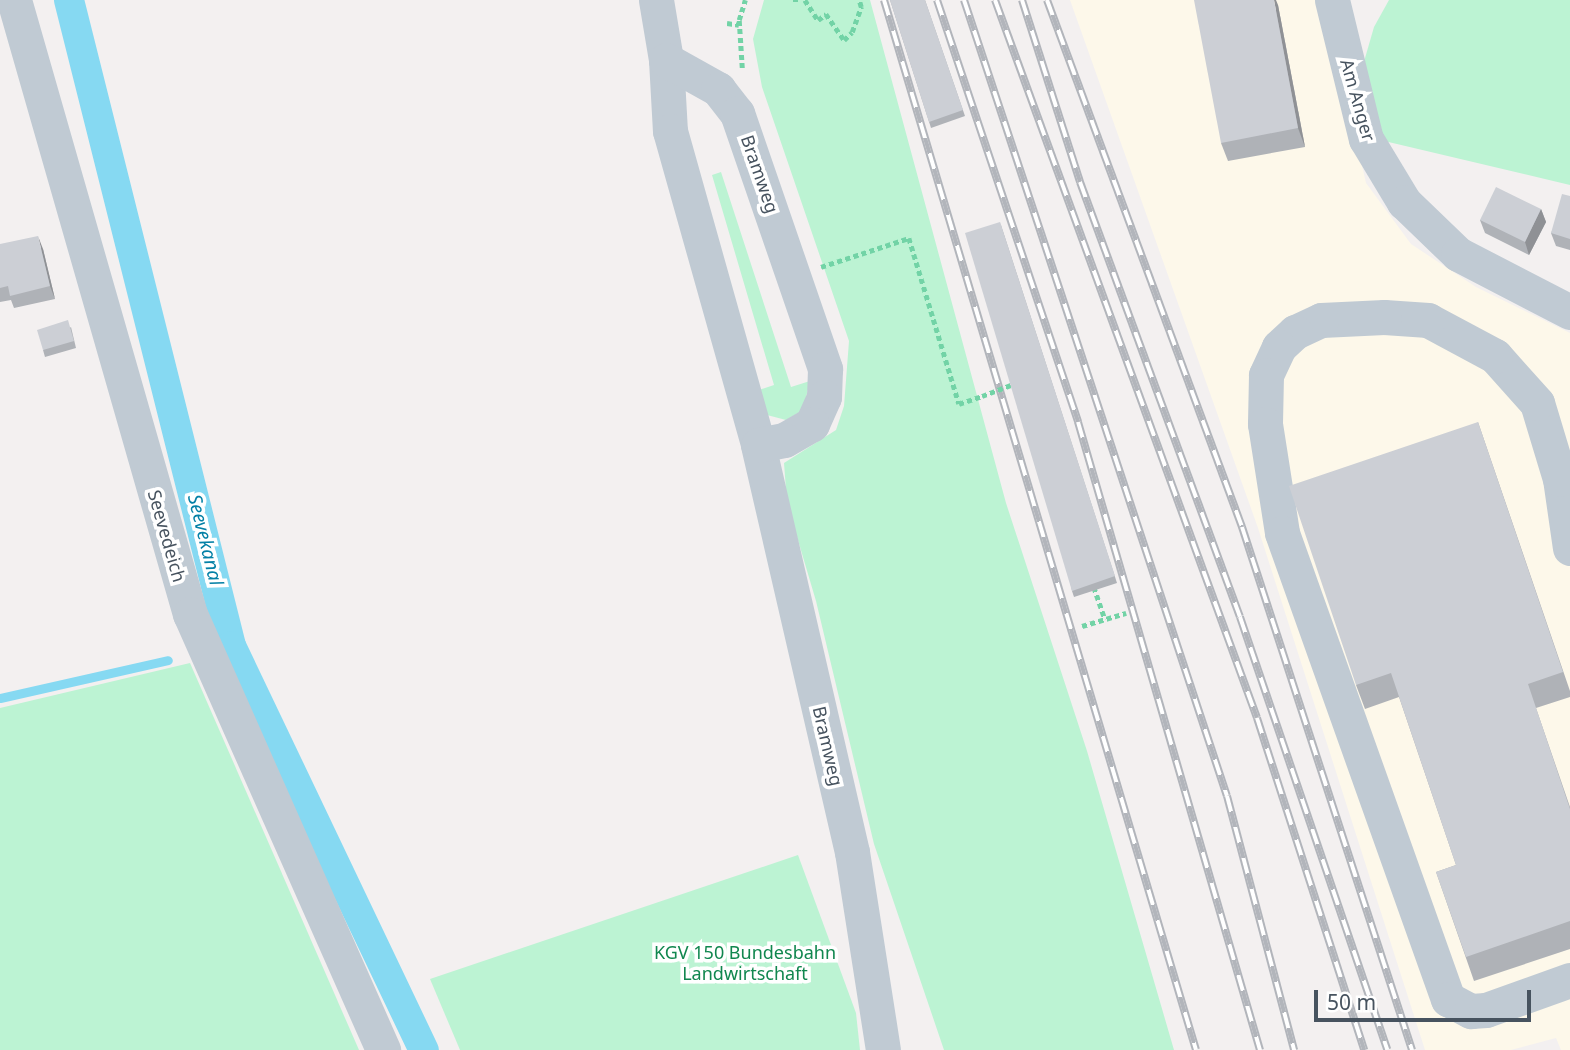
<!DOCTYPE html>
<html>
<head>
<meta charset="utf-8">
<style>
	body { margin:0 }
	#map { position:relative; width:1570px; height:1050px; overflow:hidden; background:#f3f0f0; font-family:"Noto Sans",sans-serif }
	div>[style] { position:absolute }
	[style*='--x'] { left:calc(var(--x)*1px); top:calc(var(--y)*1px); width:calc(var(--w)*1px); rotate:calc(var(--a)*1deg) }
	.commercial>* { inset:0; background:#fdf8ea }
	.green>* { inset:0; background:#bcf3d3 }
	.stream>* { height:9px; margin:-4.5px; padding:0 4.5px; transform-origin:4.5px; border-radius:4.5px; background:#86d9f2 }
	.canal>* { height:30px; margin:-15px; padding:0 15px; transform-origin:15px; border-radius:15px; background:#86d9f2 }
	.path>* { height:4.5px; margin-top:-2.25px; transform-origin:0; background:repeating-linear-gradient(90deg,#72d3a6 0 5px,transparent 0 8.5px) }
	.minor>* { height:35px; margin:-17.5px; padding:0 17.5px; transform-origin:17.5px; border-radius:17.5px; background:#c0cad3 }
	.rail>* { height:8px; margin-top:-4px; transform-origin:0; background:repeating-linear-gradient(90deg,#fff 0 16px,#b2b5bb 0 32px); box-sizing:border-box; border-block:2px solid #b2b5bb }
	.path-bridge>* { height:4.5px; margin-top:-2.25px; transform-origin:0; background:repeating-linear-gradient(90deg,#72d3a6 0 5px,transparent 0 8.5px) }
	.wall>* { inset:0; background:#afb2b7 }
	.shaded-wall>* { inset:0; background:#8f9195 }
	.building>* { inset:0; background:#cccfd5 }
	span { translate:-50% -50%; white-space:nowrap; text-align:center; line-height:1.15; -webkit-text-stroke:7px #fff; paint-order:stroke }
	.street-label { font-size:18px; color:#47535f }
	.park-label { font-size:18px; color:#11874f }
	.water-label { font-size:19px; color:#0480a6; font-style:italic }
	.scale { position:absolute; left:1314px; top:990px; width:217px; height:32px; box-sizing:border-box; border:4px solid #47535f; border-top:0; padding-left:9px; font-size:21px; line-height:24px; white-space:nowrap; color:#47535f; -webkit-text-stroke:5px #fff; paint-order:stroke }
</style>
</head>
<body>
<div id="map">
	<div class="commercial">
		<i style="clip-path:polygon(1070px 0,1324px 0,1366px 183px,1411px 244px,1476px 287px,1570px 333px,1570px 1050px,1561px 1050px,1556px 1038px,1511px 1050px,1425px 1050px,1258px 528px)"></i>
	</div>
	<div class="green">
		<i style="clip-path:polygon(764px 0,870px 0,1006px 503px,1087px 751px,1174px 1050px,944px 1050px,874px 844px,816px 601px,787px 503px,784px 463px,836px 430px,844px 406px,849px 341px,762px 87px,753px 39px)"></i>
		<i style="clip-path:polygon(1389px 0,1570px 0,1570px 185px,1380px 140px,1361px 72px,1374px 27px)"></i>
		<i style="clip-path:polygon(721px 172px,791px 387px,810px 381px,803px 410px,786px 420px,767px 415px,756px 391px,774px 385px,712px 175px)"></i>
		<i style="clip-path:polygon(190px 663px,359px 1050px,0 1050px,0 708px)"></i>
		<i style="clip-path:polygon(798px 855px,856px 1013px,860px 1050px,460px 1050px,430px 979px)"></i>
	</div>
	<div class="stream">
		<i style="--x:0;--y:698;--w:172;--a:-12.7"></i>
	</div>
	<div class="canal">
		<i style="--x:69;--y:0;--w:666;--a:75.92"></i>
		<i style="--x:231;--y:646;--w:448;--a:64.5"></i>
	</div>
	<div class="path">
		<i style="--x:793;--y:0;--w:5;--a:0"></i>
		<i style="--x:805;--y:0;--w:24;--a:57"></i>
		<i style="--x:818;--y:20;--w:10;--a:-37"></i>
		<i style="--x:826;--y:14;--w:32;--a:55"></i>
		<i style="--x:844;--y:40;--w:11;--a:-45"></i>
		<i style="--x:852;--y:32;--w:27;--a:-70"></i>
		<i style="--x:861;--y:7;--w:7;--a:-106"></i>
		<i style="--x:727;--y:23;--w:12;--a:9"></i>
		<i style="--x:742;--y:68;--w:48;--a:-93.6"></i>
		<i style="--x:739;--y:20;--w:21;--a:-73"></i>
		<i style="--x:821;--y:267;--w:93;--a:-18.2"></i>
		<i style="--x:909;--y:238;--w:173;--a:73.2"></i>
		<i style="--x:959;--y:404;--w:24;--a:-19"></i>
		<i style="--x:1094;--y:587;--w:34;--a:71"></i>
		<i style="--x:1082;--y:626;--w:46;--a:-16.5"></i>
	</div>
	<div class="minor">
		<i style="--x:14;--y:0;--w:639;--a:74.01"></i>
		<i style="--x:190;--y:614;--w:477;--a:66.1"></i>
		<i style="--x:656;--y:0;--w:61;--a:80.5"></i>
		<i style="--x:666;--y:60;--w:71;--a:86.8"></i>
		<i style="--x:670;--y:131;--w:326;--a:74.3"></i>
		<i style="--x:758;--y:445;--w:418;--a:77"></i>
		<i style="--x:852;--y:852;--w:200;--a:81.1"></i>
		<i style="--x:1332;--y:0;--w:143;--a:76.3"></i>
		<i style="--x:1366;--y:139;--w:74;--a:58.9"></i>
		<i style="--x:1404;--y:202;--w:75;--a:43.9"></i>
		<i style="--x:1458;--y:254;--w:126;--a:27.4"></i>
		<i style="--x:666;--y:60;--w:60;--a:29.1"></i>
		<i style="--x:718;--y:89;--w:31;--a:52"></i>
		<i style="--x:737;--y:113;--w:271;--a:71"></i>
		<i style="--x:825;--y:369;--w:28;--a:92"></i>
		<i style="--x:824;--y:397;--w:30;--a:114"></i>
		<i style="--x:812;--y:424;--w:32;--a:150"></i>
		<i style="--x:784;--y:440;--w:26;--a:169"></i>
		<i style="--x:1570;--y:548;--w:70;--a:-98.2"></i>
		<i style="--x:1560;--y:479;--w:79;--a:-106.8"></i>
		<i style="--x:1537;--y:403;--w:63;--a:-131.8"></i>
		<i style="--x:1495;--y:356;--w:76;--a:-151.8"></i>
		<i style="--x:1428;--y:320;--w:44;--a:-176.1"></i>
		<i style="--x:1384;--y:317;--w:63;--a:177.3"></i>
		<i style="--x:1321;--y:320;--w:29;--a:155"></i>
		<i style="--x:1295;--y:332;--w:22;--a:137"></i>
		<i style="--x:1279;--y:347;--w:31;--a:115"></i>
		<i style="--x:1266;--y:375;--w:49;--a:91.2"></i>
		<i style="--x:1265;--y:424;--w:110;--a:81.1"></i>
		<i style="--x:1282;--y:533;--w:495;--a:70.4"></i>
		<i style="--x:1448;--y:999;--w:26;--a:28"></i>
		<i style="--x:1471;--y:1011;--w:15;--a:-4"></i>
		<i style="--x:1486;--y:1010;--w:89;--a:-19.7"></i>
	</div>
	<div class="rail">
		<i style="--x:884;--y:0;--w:1095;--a:73.45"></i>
		<i style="--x:937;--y:0;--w:445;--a:71.5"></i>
		<i style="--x:1078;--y:422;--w:654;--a:73.84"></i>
		<i style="--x:964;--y:0;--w:838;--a:71.72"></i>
		<i style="--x:1227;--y:796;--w:263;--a:75.2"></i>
		<i style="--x:995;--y:0;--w:764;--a:69.95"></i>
		<i style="--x:1257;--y:718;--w:349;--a:72.1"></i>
		<i style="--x:1022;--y:0;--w:191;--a:72.3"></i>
		<i style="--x:1080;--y:182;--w:463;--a:69.8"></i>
		<i style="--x:1240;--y:617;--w:457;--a:71.2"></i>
		<i style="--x:1047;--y:0;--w:562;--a:69.69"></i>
		<i style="--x:1242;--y:527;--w:550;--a:71.99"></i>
	</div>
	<div class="path-bridge">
		<i style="--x:982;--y:396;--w:34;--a:-21"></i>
	</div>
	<div class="wall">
		<i style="clip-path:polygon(890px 0,925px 0,965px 116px,931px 128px)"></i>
		<i style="clip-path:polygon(1278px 5px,1305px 147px,1228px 161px,1221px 143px)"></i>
		<i style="clip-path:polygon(1570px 196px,1570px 250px,1556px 246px,1551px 233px)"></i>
		<i style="clip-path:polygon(1541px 209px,1546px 222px,1529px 255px,1485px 233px,1480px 220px)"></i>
		<i style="clip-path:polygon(1000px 222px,1117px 583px,1074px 597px,1072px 591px)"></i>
		<i style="clip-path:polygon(0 244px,43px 249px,55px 299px,14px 308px,11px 300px,0 302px)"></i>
		<i style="clip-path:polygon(71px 327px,76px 348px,45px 357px,43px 350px)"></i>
		<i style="clip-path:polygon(1478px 422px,1570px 691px,1570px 697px,1536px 708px,1570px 807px,1570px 949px,1474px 981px,1436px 872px,1456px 865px,1399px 697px,1365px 709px,1356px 685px)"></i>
	</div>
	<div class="shaded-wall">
		<i style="clip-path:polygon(1274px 0,1276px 0,1278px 5px,1305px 147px,1298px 128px)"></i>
		<i style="clip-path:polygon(1541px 209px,1546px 222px,1529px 255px,1525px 242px)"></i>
		<i style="clip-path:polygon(38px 236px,43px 249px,55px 299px,50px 286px)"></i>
	</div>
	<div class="building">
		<i style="clip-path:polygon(890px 0,925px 0,963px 110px,929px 122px)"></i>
		<i style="clip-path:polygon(1194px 0,1274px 0,1298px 128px,1221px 143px)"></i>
		<i style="clip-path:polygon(1496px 187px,1541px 209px,1525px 242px,1480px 220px)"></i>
		<i style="clip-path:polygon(1562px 194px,1570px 196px,1570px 239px,1551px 233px)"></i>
		<i style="clip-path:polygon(1000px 222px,1115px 576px,1072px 591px,965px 233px)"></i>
		<i style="clip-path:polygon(38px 236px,50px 286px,10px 296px,8px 286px,0 288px,0 244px)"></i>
		<i style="clip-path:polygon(68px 320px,74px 341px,43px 350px,37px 330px)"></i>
		<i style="clip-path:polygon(1478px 422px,1563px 672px,1528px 684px,1570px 809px,1570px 921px,1466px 957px,1436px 872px,1456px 865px,1391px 673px,1356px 685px,1289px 486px)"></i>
	</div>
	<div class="street-label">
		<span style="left:1358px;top:100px;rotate:74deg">Am Anger</span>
		<span style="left:760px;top:174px;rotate:71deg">Bramweg</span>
		<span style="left:167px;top:536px;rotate:74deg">Seevedeich</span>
		<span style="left:828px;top:746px;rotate:77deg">Bramweg</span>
	</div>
	<div class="park-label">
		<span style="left:745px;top:963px">KGV 150 Bundesbahn<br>Landwirtschaft</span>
	</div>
	<div class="water-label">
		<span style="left:205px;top:540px;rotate:76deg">Seevekanal</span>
	</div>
	<div class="scale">50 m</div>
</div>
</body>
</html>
